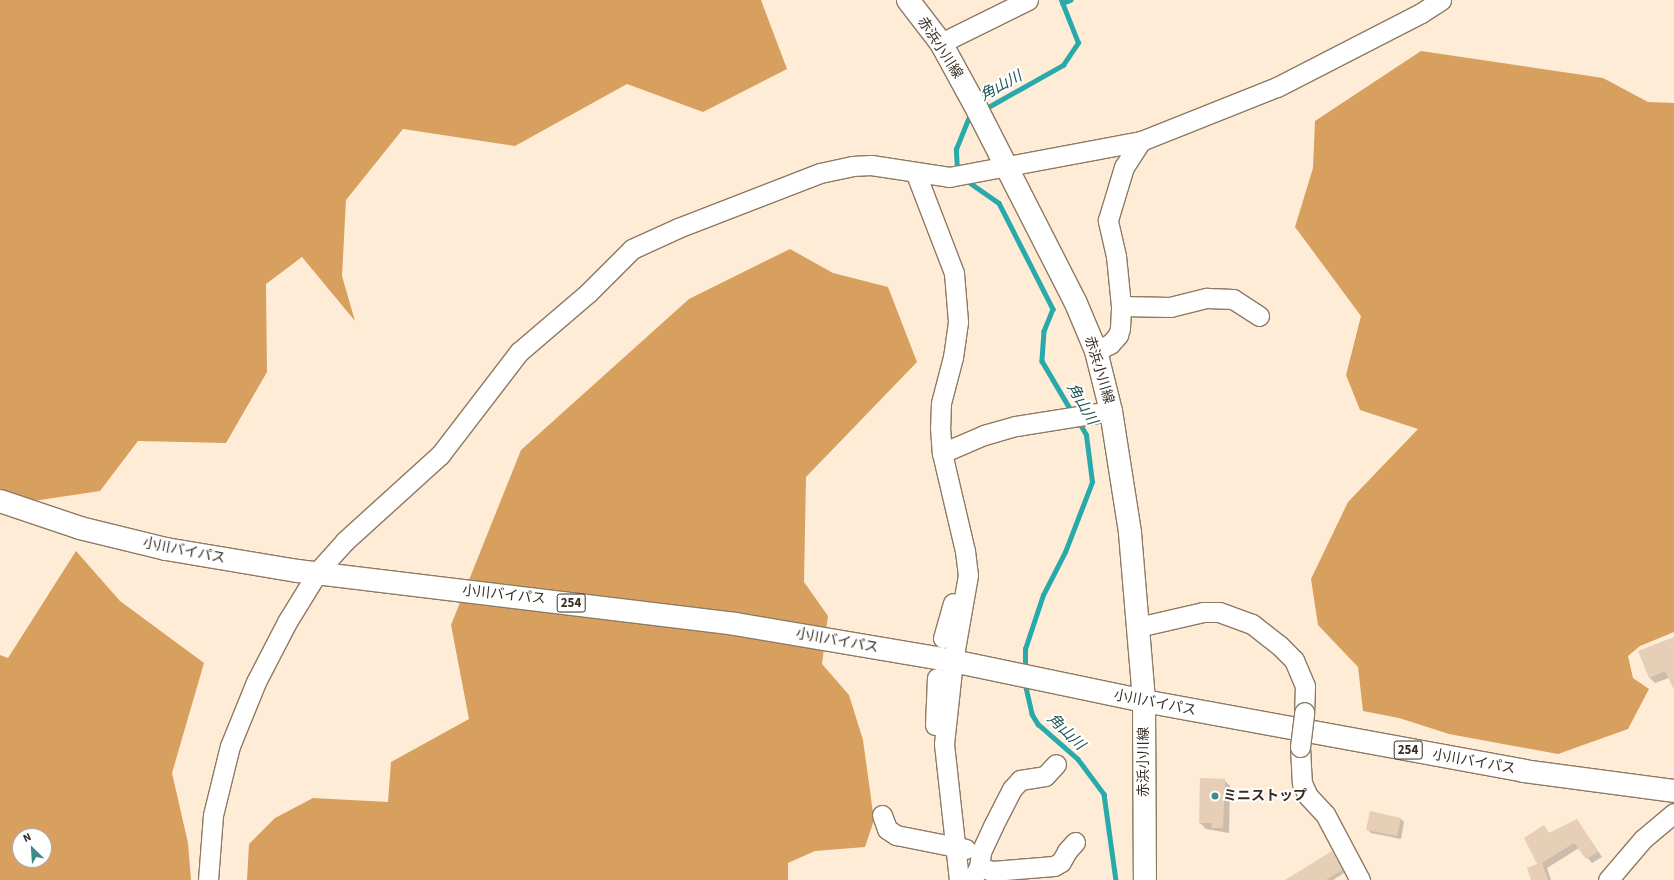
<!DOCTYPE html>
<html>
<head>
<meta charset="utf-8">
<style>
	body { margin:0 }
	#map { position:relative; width:1674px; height:880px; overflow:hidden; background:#feecd7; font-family:"Source Sans 3","Noto Sans JP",sans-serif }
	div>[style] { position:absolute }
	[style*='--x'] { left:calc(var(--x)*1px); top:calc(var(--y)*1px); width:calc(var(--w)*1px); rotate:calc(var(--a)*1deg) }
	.forest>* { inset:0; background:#d7a05e }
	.shadow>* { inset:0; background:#0003 }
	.stream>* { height:4.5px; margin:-2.25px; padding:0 2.25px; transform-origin:2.25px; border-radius:2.25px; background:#29aaaa }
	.building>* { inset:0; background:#e6cfb6 }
	.roads { filter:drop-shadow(1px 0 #8e7a63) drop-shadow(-1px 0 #8e7a63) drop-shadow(0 1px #8e7a63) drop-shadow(0 -1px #8e7a63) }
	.minor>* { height:19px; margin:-9.5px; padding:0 9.5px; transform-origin:9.5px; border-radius:9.5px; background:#fff }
	.major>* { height:22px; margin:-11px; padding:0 11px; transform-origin:11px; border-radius:11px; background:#fff }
	.highway>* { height:22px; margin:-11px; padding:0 11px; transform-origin:11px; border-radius:11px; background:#fff }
	.bridges { filter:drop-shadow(1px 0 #8e7a63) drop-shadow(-1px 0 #8e7a63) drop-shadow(0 1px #8e7a63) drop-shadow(0 -1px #8e7a63) }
	.minor-bridge>* { height:19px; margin:-9.5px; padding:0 9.5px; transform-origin:9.5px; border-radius:9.5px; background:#fff }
	.dots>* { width:11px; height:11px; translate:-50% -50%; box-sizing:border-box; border:2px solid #fff; border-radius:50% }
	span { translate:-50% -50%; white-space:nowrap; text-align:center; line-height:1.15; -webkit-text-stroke:4px #fff; paint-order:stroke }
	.shield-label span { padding:1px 3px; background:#fff; border:1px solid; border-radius:3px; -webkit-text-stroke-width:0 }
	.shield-label { font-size:13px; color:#362d23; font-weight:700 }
	.street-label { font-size:14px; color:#362d23 }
	.poi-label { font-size:14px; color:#362d23; font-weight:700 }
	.left { translate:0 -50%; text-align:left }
	.water-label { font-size:15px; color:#1e5251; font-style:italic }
	.north { position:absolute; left:12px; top:828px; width:40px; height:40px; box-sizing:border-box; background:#fff; border:1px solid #afaba7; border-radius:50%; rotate:335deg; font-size:11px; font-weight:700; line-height:16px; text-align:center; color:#362d23 }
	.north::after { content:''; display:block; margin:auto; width:14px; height:18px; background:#418988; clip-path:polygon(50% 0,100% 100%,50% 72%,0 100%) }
</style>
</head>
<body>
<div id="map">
	<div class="forest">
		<i style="clip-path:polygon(0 0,761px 0,787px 69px,703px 112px,627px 84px,515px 146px,403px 129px,346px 200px,342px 276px,355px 321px,302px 257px,266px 284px,267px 372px,226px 443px,138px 441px,100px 491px,0 506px)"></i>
		<i style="clip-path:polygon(1421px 51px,1603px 78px,1648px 102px,1674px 103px,1674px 632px,1640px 646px,1628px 656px,1633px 678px,1649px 689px,1628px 729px,1558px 754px,1449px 734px,1399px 718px,1363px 711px,1358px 667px,1318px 625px,1311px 579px,1348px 502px,1418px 429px,1360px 410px,1346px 375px,1361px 316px,1295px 227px,1313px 168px,1315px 121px)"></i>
		<i style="clip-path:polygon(790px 249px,833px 273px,888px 287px,917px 362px,806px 477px,804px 582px,828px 616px,822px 664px,849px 695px,863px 740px,874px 820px,865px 847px,815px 851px,788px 863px,788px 880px,247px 880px,249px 844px,275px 818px,313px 798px,388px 802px,391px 762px,469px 719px,451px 625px,521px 450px,689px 299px)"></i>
		<i style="clip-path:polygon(evenodd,76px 551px,120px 601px,204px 663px,172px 773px,188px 843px,191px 880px,0 880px,0 655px,8px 658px,76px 551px,20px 836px,44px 836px,44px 860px,20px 860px,20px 836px)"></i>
	</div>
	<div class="shadow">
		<i style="clip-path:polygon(1674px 638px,1674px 676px,1655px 683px,1649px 677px)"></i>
		<i style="clip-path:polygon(1224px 780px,1230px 786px,1229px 833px,1206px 829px,1200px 823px)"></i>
		<i style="clip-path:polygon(1401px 819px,1404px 822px,1401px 839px,1371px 833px,1367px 829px)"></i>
		<i style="clip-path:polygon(1577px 820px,1602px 857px,1592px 863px,1579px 848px,1547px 868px,1551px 880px,1532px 880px,1539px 865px,1544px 827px,1550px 834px)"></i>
		<i style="clip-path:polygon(1332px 852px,1344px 873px,1333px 880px,1304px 880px)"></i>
	</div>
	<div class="stream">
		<i style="--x:1062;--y:3;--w:9;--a:-21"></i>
		<i style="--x:983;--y:110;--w:92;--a:-29.4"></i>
		<i style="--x:1063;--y:65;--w:27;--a:-56"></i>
		<i style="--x:1078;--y:43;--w:46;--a:-111.6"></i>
		<i style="--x:957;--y:171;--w:22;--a:-93"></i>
		<i style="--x:956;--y:149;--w:35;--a:-68"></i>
		<i style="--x:969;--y:117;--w:4;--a:-27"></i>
		<i style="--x:966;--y:180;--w:40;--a:34.9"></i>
		<i style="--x:999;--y:203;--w:119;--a:63"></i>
		<i style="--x:1053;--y:309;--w:24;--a:112"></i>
		<i style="--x:1044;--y:331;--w:30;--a:94"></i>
		<i style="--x:1042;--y:361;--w:59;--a:59.5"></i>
		<i style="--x:1025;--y:670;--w:21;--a:-90"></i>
		<i style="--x:1025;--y:649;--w:57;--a:-71.6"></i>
		<i style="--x:1043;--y:595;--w:48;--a:-62.9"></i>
		<i style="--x:1065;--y:552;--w:75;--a:-68.9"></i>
		<i style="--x:1092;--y:482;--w:47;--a:-97.3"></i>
		<i style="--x:1086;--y:435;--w:16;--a:-120"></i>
		<i style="--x:1025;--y:683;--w:32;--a:77"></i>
		<i style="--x:1032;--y:714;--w:12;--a:59"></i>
		<i style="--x:1038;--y:724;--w:53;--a:41.2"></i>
		<i style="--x:1078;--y:759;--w:44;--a:53.4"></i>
		<i style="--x:1104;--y:794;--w:87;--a:82.1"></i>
	</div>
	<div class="building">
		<i style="clip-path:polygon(1674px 637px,1674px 690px,1665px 671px,1649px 678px,1638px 651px)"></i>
		<i style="clip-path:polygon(1200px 778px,1225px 779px,1223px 828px,1211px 828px,1212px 823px,1199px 823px)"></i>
		<i style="clip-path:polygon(1370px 811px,1401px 818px,1397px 836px,1366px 830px)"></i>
		<i style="clip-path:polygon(1577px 819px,1598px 852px,1586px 859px,1574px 843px,1542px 863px,1548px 880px,1531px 880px,1527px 868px,1537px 864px,1524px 838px,1544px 825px,1549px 833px)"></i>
		<i style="clip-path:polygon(1332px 851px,1342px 870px,1326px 880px,1285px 880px)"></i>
	</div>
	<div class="roads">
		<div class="minor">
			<i style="--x:941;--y:43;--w:97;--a:-26.3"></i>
			<i style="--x:916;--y:174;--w:106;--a:69"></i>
			<i style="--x:954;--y:273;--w:49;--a:85.3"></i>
			<i style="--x:958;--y:322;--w:35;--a:98"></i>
			<i style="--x:953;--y:357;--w:48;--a:104.6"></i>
			<i style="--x:941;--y:403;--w:24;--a:92"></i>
			<i style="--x:940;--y:427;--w:26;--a:86"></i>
			<i style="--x:942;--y:453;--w:101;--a:76.8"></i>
			<i style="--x:965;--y:551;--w:24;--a:83"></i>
			<i style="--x:968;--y:575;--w:87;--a:99.9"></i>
			<i style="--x:953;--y:661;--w:83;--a:96.2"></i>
			<i style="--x:944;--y:744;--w:137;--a:83.7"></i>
			<i style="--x:1121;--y:306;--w:49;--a:1.2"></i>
			<i style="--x:1170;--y:307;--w:38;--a:-14"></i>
			<i style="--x:1207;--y:298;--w:26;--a:2"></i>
			<i style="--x:1233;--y:299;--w:31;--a:33"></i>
			<i style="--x:1096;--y:351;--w:16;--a:-27"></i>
			<i style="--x:1110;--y:344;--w:12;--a:-48"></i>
			<i style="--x:1118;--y:335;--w:7;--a:-74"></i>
			<i style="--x:1120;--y:328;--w:22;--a:-87"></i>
			<i style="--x:1121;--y:306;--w:50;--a:-95.7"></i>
			<i style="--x:1116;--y:256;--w:37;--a:-103"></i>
			<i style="--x:1108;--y:220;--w:55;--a:-73.2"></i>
			<i style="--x:1124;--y:167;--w:31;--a:-57"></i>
			<i style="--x:1141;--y:141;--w:146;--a:-21.7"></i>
			<i style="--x:1277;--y:87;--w:162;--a:-27.2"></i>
			<i style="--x:1421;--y:13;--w:24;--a:-33"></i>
			<i style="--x:942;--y:453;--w:46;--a:-23.2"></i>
			<i style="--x:984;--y:435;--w:33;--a:-16"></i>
			<i style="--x:1016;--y:426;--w:96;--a:-9"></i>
			<i style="--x:1138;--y:627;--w:67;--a:-13"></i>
			<i style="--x:1203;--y:612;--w:16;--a:0"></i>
			<i style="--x:1219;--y:612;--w:35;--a:20"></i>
			<i style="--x:1252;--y:624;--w:34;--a:38"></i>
			<i style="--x:1279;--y:645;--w:21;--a:45"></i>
			<i style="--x:1294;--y:660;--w:28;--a:67"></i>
			<i style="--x:1305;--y:686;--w:26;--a:92"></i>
			<i style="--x:943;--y:638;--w:36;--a:-74"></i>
			<i style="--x:935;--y:725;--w:47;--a:-87.6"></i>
			<i style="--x:1300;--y:747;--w:36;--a:87"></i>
			<i style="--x:1302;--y:783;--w:14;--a:65"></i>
			<i style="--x:1308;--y:796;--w:25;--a:47"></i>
			<i style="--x:1325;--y:814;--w:75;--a:62.1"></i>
			<i style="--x:882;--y:815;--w:15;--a:70"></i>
			<i style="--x:887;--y:829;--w:11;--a:34"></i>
			<i style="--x:896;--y:835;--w:71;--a:11.3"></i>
			<i style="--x:979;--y:867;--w:14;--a:17"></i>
			<i style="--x:992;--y:871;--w:62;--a:-4.6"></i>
			<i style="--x:1054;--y:866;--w:8;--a:-30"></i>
			<i style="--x:1061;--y:862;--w:13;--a:-61"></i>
			<i style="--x:1067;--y:851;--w:12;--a:-48"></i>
			<i style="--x:208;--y:880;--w:65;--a:-85.6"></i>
			<i style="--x:213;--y:815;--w:71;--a:-76.2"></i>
			<i style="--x:230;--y:746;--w:69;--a:-67.9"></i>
			<i style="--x:256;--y:682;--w:68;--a:-62.7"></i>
			<i style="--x:287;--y:622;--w:61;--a:-58.4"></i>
			<i style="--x:319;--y:570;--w:39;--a:-48"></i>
			<i style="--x:345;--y:541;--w:128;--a:-42.2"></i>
			<i style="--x:440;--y:455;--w:130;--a:-52.5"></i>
			<i style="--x:519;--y:352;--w:91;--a:-40.5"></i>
			<i style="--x:588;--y:293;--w:62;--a:-45"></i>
			<i style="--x:632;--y:249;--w:51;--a:-24.5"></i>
			<i style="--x:678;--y:228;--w:152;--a:-21.2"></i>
			<i style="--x:820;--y:173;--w:33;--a:-12"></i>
			<i style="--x:852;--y:166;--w:19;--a:-3"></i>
			<i style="--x:871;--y:165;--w:79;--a:8.7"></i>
			<i style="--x:949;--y:177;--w:195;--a:-10.6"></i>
			<i style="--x:972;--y:880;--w:15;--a:-62"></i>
			<i style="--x:979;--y:867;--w:15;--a:-82"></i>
			<i style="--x:981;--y:852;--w:29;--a:-65"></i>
			<i style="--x:993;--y:826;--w:42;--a:-62.8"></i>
			<i style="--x:1012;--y:789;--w:12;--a:-48"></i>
			<i style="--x:1020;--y:780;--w:25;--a:-9"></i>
			<i style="--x:1045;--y:776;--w:16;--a:-47"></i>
			<i style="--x:1608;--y:880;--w:54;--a:-49.5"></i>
			<i style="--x:1643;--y:839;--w:40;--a:-40"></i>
		</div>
		<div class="major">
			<i style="--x:908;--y:0;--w:54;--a:52.5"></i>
			<i style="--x:941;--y:43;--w:77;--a:61.4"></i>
			<i style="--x:978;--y:111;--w:213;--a:63"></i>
			<i style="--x:1075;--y:301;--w:54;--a:67.2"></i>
			<i style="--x:1096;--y:351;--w:62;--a:76"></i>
			<i style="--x:1111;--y:411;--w:123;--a:81.1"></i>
			<i style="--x:1130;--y:533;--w:169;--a:85.2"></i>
			<i style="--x:1144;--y:701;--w:179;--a:89.7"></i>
		</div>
		<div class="highway">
			<i style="--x:0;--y:501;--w:84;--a:18.6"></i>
			<i style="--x:80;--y:528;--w:89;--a:13.7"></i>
			<i style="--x:166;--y:549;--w:134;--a:9.5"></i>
			<i style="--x:298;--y:571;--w:440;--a:6.9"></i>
			<i style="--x:735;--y:624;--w:221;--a:9.6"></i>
			<i style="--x:953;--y:661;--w:195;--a:11.8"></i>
			<i style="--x:1144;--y:701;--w:386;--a:10.4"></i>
			<i style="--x:1524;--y:771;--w:151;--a:7.6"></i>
		</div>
	</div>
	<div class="bridges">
		<div class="minor-bridge">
			<i style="--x:1300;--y:747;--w:35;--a:-83"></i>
		</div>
	</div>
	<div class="dots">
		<i style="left:1215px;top:796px;background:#418988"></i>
	</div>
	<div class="shield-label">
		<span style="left:571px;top:603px">254</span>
		<span style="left:1408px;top:750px">254</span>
	</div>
	<div class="street-label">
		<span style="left:940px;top:48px;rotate:57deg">赤浜小川線</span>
		<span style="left:1099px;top:370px;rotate:73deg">赤浜小川線</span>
		<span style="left:184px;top:551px;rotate:11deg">小川バイパス</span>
		<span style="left:504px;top:595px;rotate:6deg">小川バイパス</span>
		<span style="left:837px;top:641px;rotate:10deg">小川バイパス</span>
		<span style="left:1155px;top:703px;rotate:11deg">小川バイパス</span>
		<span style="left:1144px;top:762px;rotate:-90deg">赤浜小川線</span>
		<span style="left:1474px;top:762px;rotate:10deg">小川バイパス</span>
	</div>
	<div class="poi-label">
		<span class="left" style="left:1223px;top:796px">ミニストップ</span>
	</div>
	<div class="water-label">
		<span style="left:1001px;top:86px;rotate:-29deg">角山川</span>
		<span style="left:1082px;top:404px;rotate:60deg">角山川</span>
		<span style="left:1066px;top:732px;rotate:44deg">角山川</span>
	</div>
	<div class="north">N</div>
</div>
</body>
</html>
